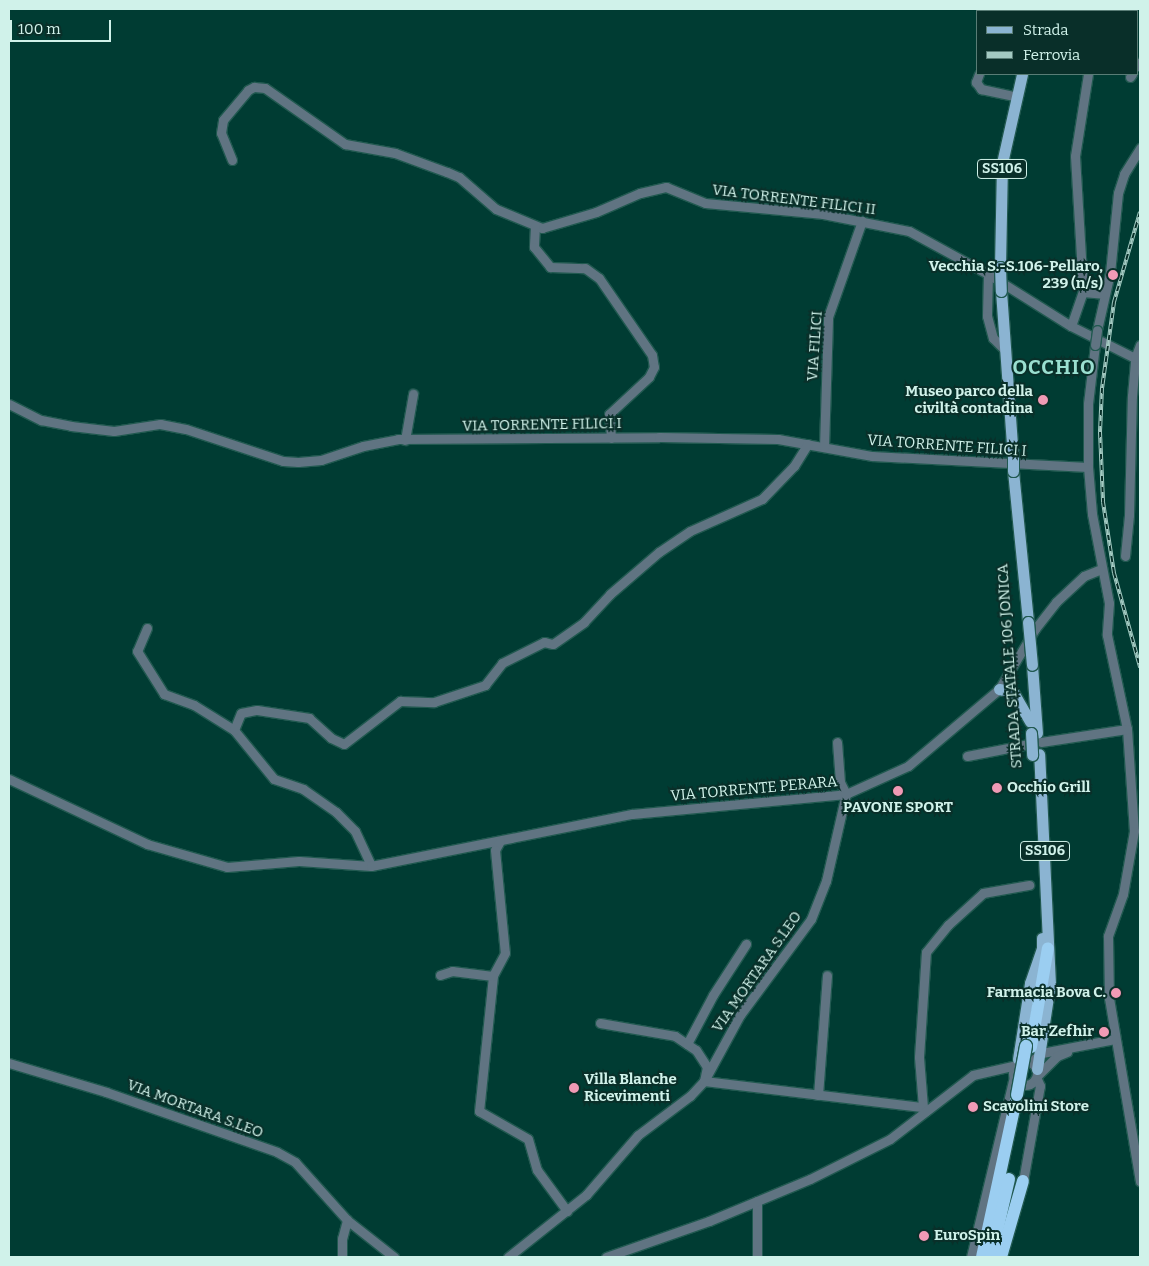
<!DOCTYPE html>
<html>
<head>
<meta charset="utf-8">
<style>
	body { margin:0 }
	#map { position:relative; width:1149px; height:1266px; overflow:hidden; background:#003c33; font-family:Bitter,serif }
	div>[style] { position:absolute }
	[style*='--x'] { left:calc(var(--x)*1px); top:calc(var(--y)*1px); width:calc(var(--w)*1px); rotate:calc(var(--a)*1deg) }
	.roads { filter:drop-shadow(1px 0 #215950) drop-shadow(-1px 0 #215950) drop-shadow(0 1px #215950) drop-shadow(0 -1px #215950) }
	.minor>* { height:9px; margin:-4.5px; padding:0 4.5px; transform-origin:4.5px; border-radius:4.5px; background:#607482 }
	.minor>.ring { margin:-4.5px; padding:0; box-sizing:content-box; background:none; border:9px solid #607482; border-radius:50% }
	.major>* { height:11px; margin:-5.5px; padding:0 5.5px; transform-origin:5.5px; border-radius:5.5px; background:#8bb4d2 }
	.highway>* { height:12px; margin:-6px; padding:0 6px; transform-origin:6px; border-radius:6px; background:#9bcef1 }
	.rail>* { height:4px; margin-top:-2px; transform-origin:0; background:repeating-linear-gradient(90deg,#092f29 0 5.5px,#a3cac2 0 11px); box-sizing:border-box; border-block:1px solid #a3cac2 }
	.bridges { filter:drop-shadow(1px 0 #215950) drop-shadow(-1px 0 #215950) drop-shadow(0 1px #215950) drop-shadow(0 -1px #215950) }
	.minor-bridge>* { height:9px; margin:-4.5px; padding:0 4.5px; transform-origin:4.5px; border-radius:4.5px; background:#607482 }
	.major-bridge>* { height:11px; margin:-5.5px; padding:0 5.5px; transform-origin:5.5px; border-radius:5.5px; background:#8bb4d2 }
	.highway-bridge>* { height:12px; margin:-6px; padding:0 6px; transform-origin:6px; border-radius:6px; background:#9bcef1 }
	.dots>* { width:14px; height:14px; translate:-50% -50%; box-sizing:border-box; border:2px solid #092f29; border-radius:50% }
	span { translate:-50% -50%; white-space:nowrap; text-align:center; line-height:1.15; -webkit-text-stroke:4px #092f29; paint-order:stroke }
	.shield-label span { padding:1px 4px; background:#092f29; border:1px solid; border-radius:4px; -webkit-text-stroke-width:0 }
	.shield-label { font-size:14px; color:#d0f2ea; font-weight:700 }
	.street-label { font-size:15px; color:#d0f2ea }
	.poi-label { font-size:15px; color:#d0f2ea; font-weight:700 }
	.right { translate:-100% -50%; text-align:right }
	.left { translate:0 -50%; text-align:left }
	.district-label { font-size:20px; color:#9adfd0; font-weight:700; letter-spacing:1px }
	.frame { position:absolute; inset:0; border:10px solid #d0f2ea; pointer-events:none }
	.legend { position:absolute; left:976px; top:10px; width:162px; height:65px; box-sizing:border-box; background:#092f29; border:1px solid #597d76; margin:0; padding:6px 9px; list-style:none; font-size:15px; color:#d0f2ea }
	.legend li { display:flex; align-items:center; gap:10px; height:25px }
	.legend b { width:25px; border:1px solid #597d76 }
	.scale { position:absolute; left:10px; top:20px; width:101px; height:22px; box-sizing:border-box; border:2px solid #d0f2ea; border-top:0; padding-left:6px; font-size:15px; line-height:18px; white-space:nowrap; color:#d0f2ea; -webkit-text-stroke:4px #092f29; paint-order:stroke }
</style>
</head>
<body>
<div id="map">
	<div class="roads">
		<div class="minor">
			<i style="--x:1066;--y:9;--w:3;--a:45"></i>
			<i style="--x:1106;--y:11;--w:3;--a:-45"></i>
			<i style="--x:1138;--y:66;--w:4;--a:-63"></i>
			<i style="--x:979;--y:74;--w:9;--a:111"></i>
			<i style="--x:976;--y:82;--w:9;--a:54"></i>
			<i style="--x:981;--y:89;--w:35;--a:12"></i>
			<i style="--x:1088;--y:74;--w:83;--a:99"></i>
			<i style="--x:1075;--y:156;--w:136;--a:86.6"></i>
			<i style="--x:1083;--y:292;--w:22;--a:5"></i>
			<i style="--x:1130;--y:77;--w:4;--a:-56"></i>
			<i style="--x:232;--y:160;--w:29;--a:-112"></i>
			<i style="--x:221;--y:133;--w:13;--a:-81"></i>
			<i style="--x:223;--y:120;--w:39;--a:-50"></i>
			<i style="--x:248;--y:90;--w:7;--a:-27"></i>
			<i style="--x:254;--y:87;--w:11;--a:5"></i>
			<i style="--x:265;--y:88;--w:98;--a:35"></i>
			<i style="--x:345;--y:144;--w:51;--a:10.2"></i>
			<i style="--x:395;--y:153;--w:55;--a:20.1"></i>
			<i style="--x:447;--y:172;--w:13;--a:23"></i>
			<i style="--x:459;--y:177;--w:49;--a:40.9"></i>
			<i style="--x:496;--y:209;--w:50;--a:22.4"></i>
			<i style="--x:542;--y:228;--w:56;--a:-16.5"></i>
			<i style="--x:596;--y:212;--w:48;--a:-23.4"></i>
			<i style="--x:640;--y:193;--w:27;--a:-13"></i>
			<i style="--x:666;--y:187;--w:42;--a:22.3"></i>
			<i style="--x:705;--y:203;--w:119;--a:5.3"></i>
			<i style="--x:823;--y:214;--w:88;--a:11.2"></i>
			<i style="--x:909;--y:231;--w:90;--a:28.6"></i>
			<i style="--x:988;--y:274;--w:98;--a:32.1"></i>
			<i style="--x:1071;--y:326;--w:72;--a:26.6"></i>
			<i style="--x:535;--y:226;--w:21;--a:93"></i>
			<i style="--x:534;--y:247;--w:26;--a:51"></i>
			<i style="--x:550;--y:267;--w:35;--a:2"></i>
			<i style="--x:585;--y:268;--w:17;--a:36"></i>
			<i style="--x:599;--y:278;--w:93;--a:55.5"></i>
			<i style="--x:652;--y:355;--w:12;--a:81"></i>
			<i style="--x:654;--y:367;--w:11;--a:117"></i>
			<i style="--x:649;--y:377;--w:54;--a:137.2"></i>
			<i style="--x:609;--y:414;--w:24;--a:85"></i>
			<i style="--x:988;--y:274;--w:42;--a:91.4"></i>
			<i style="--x:987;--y:316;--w:23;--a:75"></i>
			<i style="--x:993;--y:338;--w:17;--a:45"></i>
			<i style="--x:1071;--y:326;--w:36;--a:-71"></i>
			<i style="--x:1097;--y:330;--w:58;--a:-77.2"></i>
			<i style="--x:1110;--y:273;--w:80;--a:-84.3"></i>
			<i style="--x:1118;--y:193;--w:20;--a:-72"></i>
			<i style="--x:1124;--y:174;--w:31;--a:-58"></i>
			<i style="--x:1095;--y:345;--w:59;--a:96.8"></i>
			<i style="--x:1088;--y:404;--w:63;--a:90"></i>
			<i style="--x:1088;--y:467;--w:47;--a:85.1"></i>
			<i style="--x:1092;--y:514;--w:91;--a:79.2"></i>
			<i style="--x:1109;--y:603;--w:32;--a:94"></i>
			<i style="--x:1107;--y:635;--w:96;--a:78"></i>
			<i style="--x:1127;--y:729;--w:102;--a:86.1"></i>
			<i style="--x:1134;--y:831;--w:64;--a:99.9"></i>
			<i style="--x:1123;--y:894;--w:45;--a:109.7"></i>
			<i style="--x:1108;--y:936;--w:62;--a:89.1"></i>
			<i style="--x:1109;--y:998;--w:186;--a:80.4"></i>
			<i style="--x:9;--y:404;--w:36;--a:27"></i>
			<i style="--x:41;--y:420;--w:31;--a:11"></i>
			<i style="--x:71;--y:426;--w:43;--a:6.6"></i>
			<i style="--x:114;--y:431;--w:47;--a:-8.7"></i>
			<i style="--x:160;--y:424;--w:26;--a:11"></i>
			<i style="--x:186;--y:429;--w:102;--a:18.3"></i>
			<i style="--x:283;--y:461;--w:15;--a:4"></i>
			<i style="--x:298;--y:462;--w:23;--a:-5"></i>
			<i style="--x:321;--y:460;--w:44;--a:-18.4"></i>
			<i style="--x:363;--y:446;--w:36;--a:-11"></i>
			<i style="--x:398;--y:439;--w:261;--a:-0.4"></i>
			<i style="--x:659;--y:437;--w:119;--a:1"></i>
			<i style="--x:778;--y:439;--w:96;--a:10.3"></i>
			<i style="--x:872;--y:456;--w:216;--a:2.9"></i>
			<i style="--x:405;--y:440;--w:47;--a:-80.1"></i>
			<i style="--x:824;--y:447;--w:130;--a:-88.2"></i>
			<i style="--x:828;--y:317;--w:102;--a:-70.5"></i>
			<i style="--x:1125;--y:556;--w:41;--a:-84.4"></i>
			<i style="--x:1129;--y:515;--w:119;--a:-88.6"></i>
			<i style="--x:1132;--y:396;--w:38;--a:-85"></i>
			<i style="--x:1135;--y:358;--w:14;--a:-69"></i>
			<i style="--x:147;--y:628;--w:25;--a:113"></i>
			<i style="--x:137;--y:651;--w:51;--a:57.9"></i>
			<i style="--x:164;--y:694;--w:32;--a:20"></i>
			<i style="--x:194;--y:705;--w:47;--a:32"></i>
			<i style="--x:234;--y:730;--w:63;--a:50.8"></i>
			<i style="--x:274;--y:779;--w:31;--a:19"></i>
			<i style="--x:303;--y:789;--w:40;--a:34.9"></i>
			<i style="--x:336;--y:812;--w:27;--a:45"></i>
			<i style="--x:355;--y:831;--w:38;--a:65"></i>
			<i style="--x:234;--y:730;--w:18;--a:-68"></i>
			<i style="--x:241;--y:713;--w:16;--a:-11"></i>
			<i style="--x:257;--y:710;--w:53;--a:8.7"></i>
			<i style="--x:309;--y:718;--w:30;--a:42"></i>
			<i style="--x:331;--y:738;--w:14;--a:25"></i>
			<i style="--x:344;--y:744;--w:71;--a:-37.5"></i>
			<i style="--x:400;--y:701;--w:34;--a:2"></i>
			<i style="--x:434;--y:702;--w:54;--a:-18.4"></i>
			<i style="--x:485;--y:685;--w:28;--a:-52"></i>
			<i style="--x:502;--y:663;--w:47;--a:-26.6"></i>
			<i style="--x:544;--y:642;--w:9;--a:13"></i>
			<i style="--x:553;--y:644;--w:38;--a:-35"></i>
			<i style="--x:584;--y:622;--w:38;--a:-47"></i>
			<i style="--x:610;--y:594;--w:65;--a:-40.6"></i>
			<i style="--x:659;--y:552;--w:37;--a:-34"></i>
			<i style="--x:690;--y:531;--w:79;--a:-24"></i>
			<i style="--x:762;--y:499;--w:46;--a:-45.9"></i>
			<i style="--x:794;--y:466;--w:26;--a:-58"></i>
			<i style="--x:1041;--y:742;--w:87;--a:-8.6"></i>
			<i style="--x:967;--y:756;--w:63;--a:-11"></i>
			<i style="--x:9;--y:779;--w:153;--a:25.2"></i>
			<i style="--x:147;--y:844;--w:83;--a:16"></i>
			<i style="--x:227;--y:867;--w:72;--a:-4.8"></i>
			<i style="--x:299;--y:861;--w:72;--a:4"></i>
			<i style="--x:371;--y:866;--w:266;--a:-11.3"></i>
			<i style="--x:632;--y:814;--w:215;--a:-5.3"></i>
			<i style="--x:846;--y:794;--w:68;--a:-24.3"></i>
			<i style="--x:908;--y:766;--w:119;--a:-40.2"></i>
			<i style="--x:999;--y:689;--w:70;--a:-59"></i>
			<i style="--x:1035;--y:629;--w:34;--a:-52"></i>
			<i style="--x:1056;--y:602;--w:38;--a:-43"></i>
			<i style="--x:1084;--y:576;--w:18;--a:-22"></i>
			<i style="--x:500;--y:841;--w:10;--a:119"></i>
			<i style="--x:495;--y:850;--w:103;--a:84.5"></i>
			<i style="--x:505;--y:953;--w:26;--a:118"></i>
			<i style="--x:493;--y:976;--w:136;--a:95.9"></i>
			<i style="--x:479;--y:1111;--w:56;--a:29.7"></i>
			<i style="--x:528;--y:1139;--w:32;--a:74"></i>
			<i style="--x:537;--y:1170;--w:51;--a:53.8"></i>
			<i style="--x:440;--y:975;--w:13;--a:-18"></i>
			<i style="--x:452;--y:971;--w:41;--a:7"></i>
			<i style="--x:600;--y:1023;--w:76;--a:9.8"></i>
			<i style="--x:675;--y:1036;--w:25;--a:34"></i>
			<i style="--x:696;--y:1050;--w:20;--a:57"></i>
			<i style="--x:707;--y:1067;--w:14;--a:102"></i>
			<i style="--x:704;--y:1081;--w:221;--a:6.8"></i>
			<i style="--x:923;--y:1107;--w:5;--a:53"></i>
			<i style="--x:687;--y:1044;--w:55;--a:-62"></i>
			<i style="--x:713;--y:995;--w:61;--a:-57.1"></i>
			<i class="ring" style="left:1013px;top:1061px;width:15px;height:15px"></i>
			<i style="--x:1030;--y:1062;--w:15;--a:-37"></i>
			<i style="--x:1042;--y:1053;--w:74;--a:-10.9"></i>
			<i style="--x:9;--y:1063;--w:101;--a:16.6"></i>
			<i style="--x:106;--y:1092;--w:181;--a:19.3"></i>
			<i style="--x:277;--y:1152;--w:21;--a:29"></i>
			<i style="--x:295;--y:1162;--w:78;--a:48.1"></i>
			<i style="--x:347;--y:1220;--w:60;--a:38.2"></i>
			<i style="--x:1037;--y:1076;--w:28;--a:-45"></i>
			<i style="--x:1057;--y:1056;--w:11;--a:-22"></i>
			<i style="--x:818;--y:1095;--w:120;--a:-85.7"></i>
			<i style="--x:923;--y:1107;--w:50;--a:-94.6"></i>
			<i style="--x:919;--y:1057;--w:105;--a:-86.2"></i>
			<i style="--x:926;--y:952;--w:35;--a:-51"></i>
			<i style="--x:948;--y:925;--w:47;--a:-42.4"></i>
			<i style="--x:983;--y:893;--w:47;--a:-9.9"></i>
			<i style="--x:1023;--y:1181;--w:97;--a:-79.9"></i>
			<i style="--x:1040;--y:1086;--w:8;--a:-113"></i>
			<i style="--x:757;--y:1201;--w:56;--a:90"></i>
			<i style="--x:342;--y:1257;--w:18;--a:-90"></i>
			<i style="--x:342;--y:1239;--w:20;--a:-75"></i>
			<i style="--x:508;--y:1257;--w:100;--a:-38.5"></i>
			<i style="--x:586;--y:1195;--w:79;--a:-49.1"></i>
			<i style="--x:638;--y:1135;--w:65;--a:-36.9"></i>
			<i style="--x:690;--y:1096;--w:21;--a:-47"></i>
			<i style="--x:704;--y:1081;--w:75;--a:-61.4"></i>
			<i style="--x:740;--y:1015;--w:119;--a:-53.5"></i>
			<i style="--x:811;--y:919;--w:41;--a:-68.5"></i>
			<i style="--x:826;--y:881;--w:89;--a:-77.1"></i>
			<i style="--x:846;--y:794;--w:13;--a:-117"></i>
			<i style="--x:840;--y:782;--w:40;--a:-94.3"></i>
			<i style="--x:606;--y:1257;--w:109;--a:-19.3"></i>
			<i style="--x:709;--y:1221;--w:109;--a:-22.6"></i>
			<i style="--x:810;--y:1179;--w:89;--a:-26.6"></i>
			<i style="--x:890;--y:1139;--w:105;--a:-37.6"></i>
			<i style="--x:973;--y:1075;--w:44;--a:-13.1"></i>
			<i style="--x:971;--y:1257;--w:185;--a:-76.6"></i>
		</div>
		<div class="major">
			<i style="--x:1049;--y:11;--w:2;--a:-63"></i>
			<i style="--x:1000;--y:267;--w:104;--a:-88.9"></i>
			<i style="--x:1002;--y:163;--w:91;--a:-77.3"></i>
			<i style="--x:1001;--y:291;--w:166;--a:85.9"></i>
			<i style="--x:1013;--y:471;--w:152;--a:84.3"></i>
			<i style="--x:1032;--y:665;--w:68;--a:85.8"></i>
			<i style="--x:999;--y:689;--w:14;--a:12"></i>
			<i style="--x:1013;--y:692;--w:34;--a:60"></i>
			<i style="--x:1018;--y:1059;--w:77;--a:-81"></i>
			<i style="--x:1030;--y:983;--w:37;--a:-71"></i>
			<i style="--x:1042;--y:948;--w:10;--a:-90"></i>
			<i style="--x:1037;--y:1069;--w:86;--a:-81.3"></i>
			<i style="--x:1050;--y:984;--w:230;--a:-92.7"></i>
		</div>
		<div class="highway">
			<i style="--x:1031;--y:1047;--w:100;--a:-80.3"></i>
			<i style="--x:982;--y:1257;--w:166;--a:-77.8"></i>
			<i style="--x:991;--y:1257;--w:80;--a:-77"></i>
			<i style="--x:1001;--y:1257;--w:79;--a:-73.9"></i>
		</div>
	</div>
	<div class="rail">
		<i style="--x:1140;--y:212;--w:94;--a:106.1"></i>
		<i style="--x:1114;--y:302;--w:87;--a:97.9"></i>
		<i style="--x:1102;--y:388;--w:44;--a:92.6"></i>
		<i style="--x:1100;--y:432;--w:70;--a:87.5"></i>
		<i style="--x:1103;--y:502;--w:72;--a:81.2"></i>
		<i style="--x:1114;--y:573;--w:98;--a:74.5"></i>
	</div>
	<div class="bridges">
		<div class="minor-bridge">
			<i style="--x:1095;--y:345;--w:15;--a:-82"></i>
		</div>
		<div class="major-bridge">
			<i style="--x:1000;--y:267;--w:24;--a:88"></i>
			<i style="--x:1013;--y:457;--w:14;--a:90"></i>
			<i style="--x:1028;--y:622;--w:43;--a:84.7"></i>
			<i style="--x:1031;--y:733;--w:22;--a:87"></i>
		</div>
		<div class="highway-bridge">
			<i style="--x:1017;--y:1095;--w:50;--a:-79.6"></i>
		</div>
	</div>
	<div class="dots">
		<i style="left:1113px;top:275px;background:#f09ab5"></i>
		<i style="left:1043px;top:400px;background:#f09ab5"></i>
		<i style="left:997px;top:788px;background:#f09ab5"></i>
		<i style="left:898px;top:791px;background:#f09ab5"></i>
		<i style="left:1116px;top:993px;background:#f09ab5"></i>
		<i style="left:1104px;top:1032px;background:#f09ab5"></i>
		<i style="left:574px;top:1088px;background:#f09ab5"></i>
		<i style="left:973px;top:1107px;background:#f09ab5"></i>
		<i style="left:924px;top:1236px;background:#f09ab5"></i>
	</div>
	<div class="shield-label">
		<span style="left:1002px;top:169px">SS106</span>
		<span style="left:1045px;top:851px">SS106</span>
	</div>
	<div class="street-label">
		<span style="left:794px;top:200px;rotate:7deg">VIA TORRENTE FILICI II</span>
		<span style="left:815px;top:346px;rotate:-86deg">VIA FILICI</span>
		<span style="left:542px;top:425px;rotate:-1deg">VIA TORRENTE FILICI I</span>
		<span style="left:947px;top:446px;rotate:4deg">VIA TORRENTE FILICI I</span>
		<span style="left:1010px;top:666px;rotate:-94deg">STRADA STATALE 106 JONICA</span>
		<span style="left:754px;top:789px;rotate:-5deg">VIA TORRENTE PERARA</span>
		<span style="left:757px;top:972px;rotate:-55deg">VIA MORTARA S.LEO</span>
		<span style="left:195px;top:1109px;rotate:20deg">VIA MORTARA S.LEO</span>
	</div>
	<div class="poi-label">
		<span class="right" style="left:1103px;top:275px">Vecchia S.-S.106-Pellaro,<br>239 (n/s)</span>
		<span class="right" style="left:1033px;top:400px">Museo parco della<br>civiltà contadina</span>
		<span class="left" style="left:1007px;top:788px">Occhio Grill</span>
		<span style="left:898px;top:808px">PAVONE SPORT</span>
		<span class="right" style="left:1106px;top:993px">Farmacia Bova C.</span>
		<span class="right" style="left:1094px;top:1032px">Bar Zefhir</span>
		<span class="left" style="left:584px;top:1088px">Villa Blanche<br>Ricevimenti</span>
		<span class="left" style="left:983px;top:1107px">Scavolini Store</span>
		<span class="left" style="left:934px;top:1236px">EuroSpin</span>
	</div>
	<div class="district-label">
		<span style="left:1054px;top:367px">OCCHIO</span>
	</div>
	<div class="frame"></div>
	<ul class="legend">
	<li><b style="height:6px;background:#8bb4d2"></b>Strada</li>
	<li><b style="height:6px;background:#a3cac2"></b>Ferrovia</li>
	</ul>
	<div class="scale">100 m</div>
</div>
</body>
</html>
